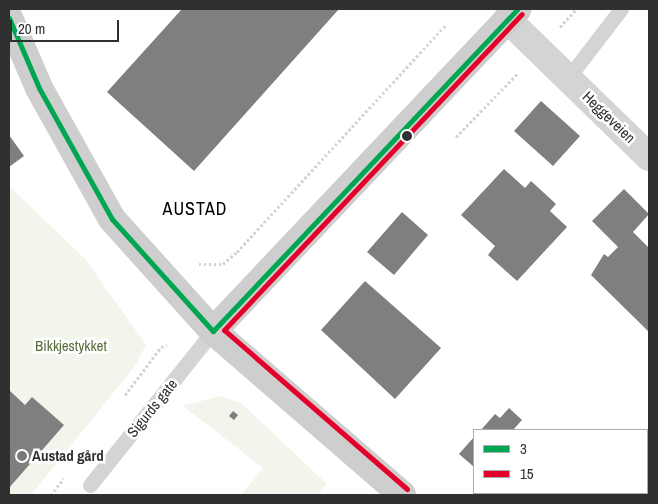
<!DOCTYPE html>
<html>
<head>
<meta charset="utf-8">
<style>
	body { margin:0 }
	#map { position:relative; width:658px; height:504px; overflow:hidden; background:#fff; font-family:"Archivo Narrow",sans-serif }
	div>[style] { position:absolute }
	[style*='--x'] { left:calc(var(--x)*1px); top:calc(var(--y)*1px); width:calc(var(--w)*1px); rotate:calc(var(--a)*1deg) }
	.green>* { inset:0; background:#f2f5ec }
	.building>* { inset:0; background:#7f7f7f }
	.path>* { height:3px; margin-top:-1.5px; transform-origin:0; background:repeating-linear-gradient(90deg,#d4d4d4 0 2.5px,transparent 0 5px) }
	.lane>* { height:15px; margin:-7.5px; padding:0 7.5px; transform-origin:7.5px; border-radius:7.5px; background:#d4d4d4 }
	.street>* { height:28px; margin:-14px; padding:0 14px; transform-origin:14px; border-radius:14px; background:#d4d4d4 }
	.secondary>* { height:28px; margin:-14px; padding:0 14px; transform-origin:14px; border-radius:14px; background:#cecece }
	.bus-1>* { height:5px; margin:-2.5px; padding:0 2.5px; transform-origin:2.5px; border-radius:2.5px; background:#00a651 }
	.bus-2>* { height:5px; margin:-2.5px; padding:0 2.5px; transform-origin:2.5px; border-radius:2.5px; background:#e4002b }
	.dots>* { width:14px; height:14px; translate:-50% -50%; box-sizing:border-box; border:2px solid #fff; border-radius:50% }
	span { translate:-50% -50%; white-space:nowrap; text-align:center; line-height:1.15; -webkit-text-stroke:5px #fff; paint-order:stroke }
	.street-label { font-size:15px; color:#303030 }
	.park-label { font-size:15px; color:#566e3a }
	.poi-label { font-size:15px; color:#303030; font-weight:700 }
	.left { translate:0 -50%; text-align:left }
	.quarter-label { font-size:18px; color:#000; letter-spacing:1px }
	.frame { position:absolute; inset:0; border:10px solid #303030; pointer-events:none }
	.legend { position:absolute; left:473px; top:429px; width:175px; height:65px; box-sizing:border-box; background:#fff; border:1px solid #acacac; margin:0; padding:6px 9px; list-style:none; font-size:15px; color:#303030 }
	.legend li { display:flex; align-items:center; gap:10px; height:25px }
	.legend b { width:25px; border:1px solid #acacac }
	.scale { position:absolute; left:10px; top:20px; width:109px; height:22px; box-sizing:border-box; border:2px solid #303030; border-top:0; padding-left:6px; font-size:15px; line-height:18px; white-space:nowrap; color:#303030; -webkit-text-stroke:4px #fff; paint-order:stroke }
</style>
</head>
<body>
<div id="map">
	<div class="green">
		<i style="clip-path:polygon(9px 186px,85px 259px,146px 345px,135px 366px,31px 495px,9px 495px)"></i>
		<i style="clip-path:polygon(220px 396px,241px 403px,327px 484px,318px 495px,241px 495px,263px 468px,183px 406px)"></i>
	</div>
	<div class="building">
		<i style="clip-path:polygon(182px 9px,339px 9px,194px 171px,107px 92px)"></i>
		<i style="clip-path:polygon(541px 101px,580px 136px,553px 166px,514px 131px)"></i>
		<i style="clip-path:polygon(9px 135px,24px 156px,9px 167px)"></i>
		<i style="clip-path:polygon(504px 169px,525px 188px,531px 181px,556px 204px,550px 211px,567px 227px,517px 281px,488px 255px,495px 246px,461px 215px)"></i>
		<i style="clip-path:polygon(624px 189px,649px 214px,633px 232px,649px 248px,649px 332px,591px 275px,604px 254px,608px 257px,618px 247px,592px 221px)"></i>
		<i style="clip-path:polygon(402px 212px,428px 235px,394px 275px,367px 252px)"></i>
		<i style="clip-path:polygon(365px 281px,441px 348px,395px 399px,321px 330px)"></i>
		<i style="clip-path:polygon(9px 390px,25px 405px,32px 397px,64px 425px,9px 488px)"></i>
		<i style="clip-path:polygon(509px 408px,522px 420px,513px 430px,481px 430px,495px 414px,500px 418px)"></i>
		<i style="clip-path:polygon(233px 411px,238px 415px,234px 420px,229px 416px)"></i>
		<i style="clip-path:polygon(474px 437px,474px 467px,459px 454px)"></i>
	</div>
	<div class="path">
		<i style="--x:560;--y:27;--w:24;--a:-48"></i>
		<i style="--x:456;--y:137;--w:88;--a:-45.9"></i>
		<i style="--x:199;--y:264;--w:24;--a:0"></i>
		<i style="--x:223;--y:264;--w:18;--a:-41"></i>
		<i style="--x:237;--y:252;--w:309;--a:-47.4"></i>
		<i style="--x:125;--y:395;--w:60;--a:-53.1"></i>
		<i style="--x:161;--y:347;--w:6;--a:-18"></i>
		<i style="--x:51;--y:495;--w:21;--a:-53"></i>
	</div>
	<div class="lane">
		<i style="--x:568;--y:78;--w:87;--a:-52.5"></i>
		<i style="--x:90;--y:485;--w:197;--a:-51.4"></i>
	</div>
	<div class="street">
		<i style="--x:507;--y:19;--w:198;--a:44.2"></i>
	</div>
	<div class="secondary">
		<i style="--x:9;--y:18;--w:76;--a:66.8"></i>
		<i style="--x:39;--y:88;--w:150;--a:60.9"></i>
		<i style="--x:112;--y:219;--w:151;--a:48"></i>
		<i style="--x:213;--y:331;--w:250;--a:40.9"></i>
		<i style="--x:213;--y:331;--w:443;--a:-46.6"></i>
	</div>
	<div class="bus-1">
		<i style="--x:9;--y:18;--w:76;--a:66.8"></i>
		<i style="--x:39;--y:88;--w:150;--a:60.9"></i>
		<i style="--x:112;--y:219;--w:151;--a:48"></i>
		<i style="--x:213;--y:331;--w:443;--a:-46.6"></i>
	</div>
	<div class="bus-2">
		<i style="--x:407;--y:489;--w:242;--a:-139"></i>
		<i style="--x:224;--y:330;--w:434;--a:-46.7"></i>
	</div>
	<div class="dots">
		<i style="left:407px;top:136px;background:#303030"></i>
		<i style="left:22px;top:456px;background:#787878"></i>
	</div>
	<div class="street-label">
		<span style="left:609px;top:117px;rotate:44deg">Heggeveien</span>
		<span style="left:152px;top:408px;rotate:-51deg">Sigurds gate</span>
	</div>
	<div class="park-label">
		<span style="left:71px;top:346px">Bikkjestykket</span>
	</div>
	<div class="poi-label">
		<span class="left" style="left:32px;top:456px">Austad gård</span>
	</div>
	<div class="quarter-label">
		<span style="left:195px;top:209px">AUSTAD</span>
	</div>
	<div class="frame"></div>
	<ul class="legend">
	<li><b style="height:6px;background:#00a651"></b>3</li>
	<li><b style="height:6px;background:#e4002b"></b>15</li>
	</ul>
	<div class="scale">20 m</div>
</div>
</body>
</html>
